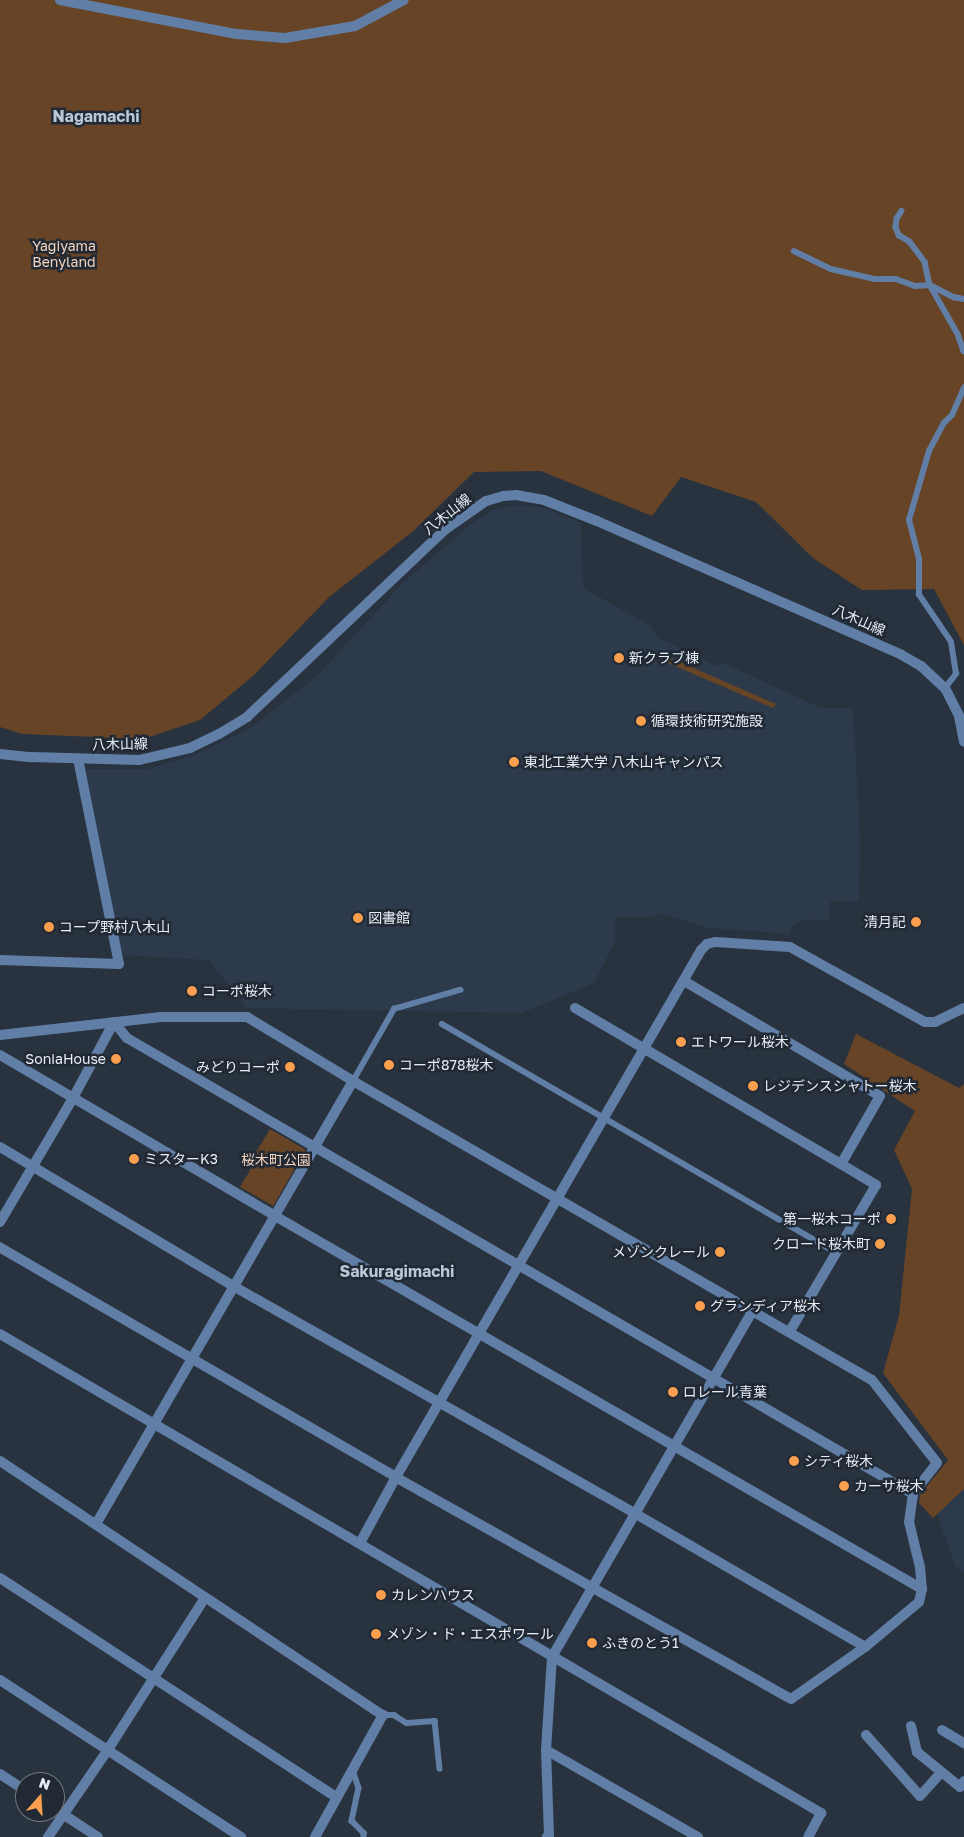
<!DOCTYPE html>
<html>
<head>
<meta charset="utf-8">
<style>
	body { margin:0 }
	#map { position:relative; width:964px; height:1837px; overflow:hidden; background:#29333f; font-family:"Golos Text","Noto Sans JP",sans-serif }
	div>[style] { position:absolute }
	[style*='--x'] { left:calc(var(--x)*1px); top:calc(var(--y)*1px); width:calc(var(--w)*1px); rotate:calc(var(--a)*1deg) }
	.built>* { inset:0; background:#2d3a4c }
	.green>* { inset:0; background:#684426 }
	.service>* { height:5.5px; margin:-2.75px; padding:0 2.75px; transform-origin:2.75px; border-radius:2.75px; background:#617fa6 }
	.minor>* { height:10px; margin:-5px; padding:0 5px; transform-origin:5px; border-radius:5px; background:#617fa6 }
	.tertiary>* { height:10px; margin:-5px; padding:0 5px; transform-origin:5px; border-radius:5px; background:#617fa6 }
	.dots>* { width:14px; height:14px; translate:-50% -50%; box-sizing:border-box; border:2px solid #202934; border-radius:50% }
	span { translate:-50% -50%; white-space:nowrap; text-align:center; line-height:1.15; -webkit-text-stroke:5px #202934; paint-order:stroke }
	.park-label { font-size:14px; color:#f6d5bd }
	.street-label { font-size:14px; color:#e8eef6 }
	.poi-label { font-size:14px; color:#e8eef6 }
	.left { translate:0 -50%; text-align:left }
	.right { translate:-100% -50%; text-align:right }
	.quarter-label { font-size:16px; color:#bbc7d6; font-weight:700 }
	.north { position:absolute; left:15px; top:1772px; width:50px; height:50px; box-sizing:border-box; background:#202934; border:1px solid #707882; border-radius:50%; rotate:19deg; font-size:14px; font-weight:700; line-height:20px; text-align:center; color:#e8eef6 }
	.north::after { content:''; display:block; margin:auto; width:18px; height:22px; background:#fa9f4e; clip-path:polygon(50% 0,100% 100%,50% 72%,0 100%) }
</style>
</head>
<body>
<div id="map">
	<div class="built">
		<i style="clip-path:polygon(518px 505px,544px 508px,581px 523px,583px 588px,651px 626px,657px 637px,717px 666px,723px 663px,821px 708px,853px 708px,860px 839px,859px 902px,830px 901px,829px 921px,807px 919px,794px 924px,787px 936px,781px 933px,709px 928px,661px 913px,652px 917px,615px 917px,615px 942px,594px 983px,522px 1013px,246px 1008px,209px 960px,120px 955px,85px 769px,149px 769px,194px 755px,252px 727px,317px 676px,405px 581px,475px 521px,496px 509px)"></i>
		<i style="clip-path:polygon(951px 1485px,964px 1486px,964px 1572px,956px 1567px,937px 1515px)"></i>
	</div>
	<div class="green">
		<i style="clip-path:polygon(0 0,964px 0,964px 645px,934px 589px,862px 590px,813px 558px,756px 502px,681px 477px,652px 516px,541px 471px,474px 472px,412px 532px,329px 597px,254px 675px,200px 720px,143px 739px,23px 734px,0 727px)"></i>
		<i style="clip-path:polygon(657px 652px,776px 704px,773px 708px,654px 657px)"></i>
		<i style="clip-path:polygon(856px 1034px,959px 1088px,964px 1084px,964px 1489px,933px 1518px,919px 1503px,920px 1495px,948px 1460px,883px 1373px,899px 1316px,912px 1189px,894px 1150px,915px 1111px,844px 1064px)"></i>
		<i style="clip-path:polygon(270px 1129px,306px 1150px,273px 1206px,240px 1187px,252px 1167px,249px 1164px)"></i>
	</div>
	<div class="service">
		<i style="--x:902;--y:211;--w:9;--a:122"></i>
		<i style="--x:897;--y:219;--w:8;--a:97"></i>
		<i style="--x:896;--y:227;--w:9;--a:69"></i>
		<i style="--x:899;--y:235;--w:13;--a:32"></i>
		<i style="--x:910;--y:242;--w:25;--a:53"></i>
		<i style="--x:925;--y:262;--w:24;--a:78"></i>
		<i style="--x:930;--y:285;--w:56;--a:60.3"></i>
		<i style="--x:958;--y:334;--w:18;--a:71"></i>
		<i style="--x:794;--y:251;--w:41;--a:25.9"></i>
		<i style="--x:831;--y:269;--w:45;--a:12.8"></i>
		<i style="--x:875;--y:279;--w:21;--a:0"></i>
		<i style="--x:896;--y:279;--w:20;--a:20"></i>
		<i style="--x:915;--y:286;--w:15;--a:-4"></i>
		<i style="--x:930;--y:285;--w:27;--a:27"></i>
		<i style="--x:954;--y:297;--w:10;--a:11"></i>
		<i style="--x:945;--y:688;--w:18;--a:-52"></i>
		<i style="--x:956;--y:674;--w:32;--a:-99"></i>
		<i style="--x:951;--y:642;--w:57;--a:-124.2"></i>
		<i style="--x:919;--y:595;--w:36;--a:-90"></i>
		<i style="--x:919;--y:559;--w:40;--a:-104.4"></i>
		<i style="--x:909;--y:520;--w:72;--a:-73.8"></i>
		<i style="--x:929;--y:451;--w:32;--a:-62"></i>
		<i style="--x:944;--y:423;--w:11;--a:-45"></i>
		<i style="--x:952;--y:415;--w:30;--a:-66"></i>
		<i style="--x:442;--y:1024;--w:455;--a:30.1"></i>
		<i style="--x:353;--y:1081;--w:83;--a:-60.3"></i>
		<i style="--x:394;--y:1009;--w:69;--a:-16.1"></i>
		<i style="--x:383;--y:1715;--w:11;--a:0"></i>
		<i style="--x:394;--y:1715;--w:15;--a:32"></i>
		<i style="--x:407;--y:1723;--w:28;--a:-4"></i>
		<i style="--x:435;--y:1721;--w:48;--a:84.1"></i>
		<i style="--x:353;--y:1770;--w:19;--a:72"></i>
		<i style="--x:359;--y:1788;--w:34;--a:102"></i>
		<i style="--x:352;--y:1821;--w:17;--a:45"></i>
		<i style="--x:364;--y:1833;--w:4;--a:90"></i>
	</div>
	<div class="minor">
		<i style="--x:0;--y:960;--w:119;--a:1.9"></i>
		<i style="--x:119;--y:964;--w:209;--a:-101.3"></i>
		<i style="--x:684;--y:981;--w:227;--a:30.4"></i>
		<i style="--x:880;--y:1096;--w:78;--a:119.8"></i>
		<i style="--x:841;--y:1164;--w:41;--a:31"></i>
		<i style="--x:876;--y:1185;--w:169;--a:120.5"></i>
		<i style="--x:575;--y:1008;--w:308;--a:30.4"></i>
		<i style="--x:0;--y:1035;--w:162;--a:-6.4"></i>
		<i style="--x:161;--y:1017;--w:86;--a:0"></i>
		<i style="--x:247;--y:1017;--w:124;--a:31.1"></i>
		<i style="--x:353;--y:1081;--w:599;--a:29.95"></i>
		<i style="--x:872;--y:1380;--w:105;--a:51.9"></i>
		<i style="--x:937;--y:1463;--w:39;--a:128"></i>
		<i style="--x:913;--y:1494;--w:28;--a:98"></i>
		<i style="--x:909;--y:1522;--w:46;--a:76.3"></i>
		<i style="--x:920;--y:1567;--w:22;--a:85"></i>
		<i style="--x:0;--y:1055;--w:319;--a:30.3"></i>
		<i style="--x:275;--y:1216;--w:747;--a:29.96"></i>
		<i style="--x:922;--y:1589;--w:13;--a:103"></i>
		<i style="--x:919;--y:1602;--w:70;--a:140.2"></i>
		<i style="--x:865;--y:1647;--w:90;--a:144.9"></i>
		<i style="--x:791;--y:1699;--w:453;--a:-150.7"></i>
		<i style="--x:396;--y:1477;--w:458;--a:-149.9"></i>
		<i style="--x:0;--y:1147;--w:274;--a:30.8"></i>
		<i style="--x:235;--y:1287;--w:461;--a:29.5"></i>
		<i style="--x:636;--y:1514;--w:265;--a:30.1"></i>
		<i style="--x:0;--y:1222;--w:144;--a:-59.5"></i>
		<i style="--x:73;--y:1098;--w:86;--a:-61.7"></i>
		<i style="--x:114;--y:1022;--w:21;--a:51"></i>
		<i style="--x:127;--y:1038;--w:909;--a:30.12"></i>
		<i style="--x:0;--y:1334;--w:951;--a:30.26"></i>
		<i style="--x:821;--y:1813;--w:27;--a:118"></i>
		<i style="--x:360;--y:1543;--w:75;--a:-61.4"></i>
		<i style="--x:0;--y:1578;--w:402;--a:33.1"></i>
		<i style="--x:0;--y:1680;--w:288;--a:33.1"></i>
		<i style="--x:911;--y:1726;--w:27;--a:77"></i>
		<i style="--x:917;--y:1752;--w:55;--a:39.1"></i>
		<i style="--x:960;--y:1787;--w:7;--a:-56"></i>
		<i style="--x:942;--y:1730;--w:26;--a:31"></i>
		<i style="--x:866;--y:1735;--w:81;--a:48.5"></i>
		<i style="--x:920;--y:1796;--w:31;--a:-48"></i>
		<i style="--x:546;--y:1750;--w:85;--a:88"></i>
		<i style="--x:549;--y:1835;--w:3;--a:135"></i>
		<i style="--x:0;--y:1774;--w:30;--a:33"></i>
		<i style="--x:55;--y:1809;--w:51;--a:33.1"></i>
		<i style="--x:48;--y:1837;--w:104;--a:-55.5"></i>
		<i style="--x:107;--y:1751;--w:182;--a:-57.4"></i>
		<i style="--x:315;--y:1837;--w:140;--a:-60.9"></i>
		<i style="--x:698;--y:1837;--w:175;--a:-150.2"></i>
		<i style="--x:546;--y:1750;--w:93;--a:-86.3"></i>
		<i style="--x:552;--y:1657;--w:401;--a:-59.9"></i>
	</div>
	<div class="tertiary">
		<i style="--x:60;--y:0;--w:180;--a:10.9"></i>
		<i style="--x:237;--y:34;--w:48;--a:4.8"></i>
		<i style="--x:285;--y:38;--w:71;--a:-9.7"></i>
		<i style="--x:355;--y:26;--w:55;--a:-28"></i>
		<i style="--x:0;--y:754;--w:31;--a:6"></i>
		<i style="--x:31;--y:757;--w:108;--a:1.6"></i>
		<i style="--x:139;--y:760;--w:52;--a:-13.2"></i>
		<i style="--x:190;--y:748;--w:32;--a:-26"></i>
		<i style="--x:219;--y:734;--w:33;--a:-31"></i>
		<i style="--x:247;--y:717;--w:274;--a:-43.4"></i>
		<i style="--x:446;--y:529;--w:49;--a:-35"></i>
		<i style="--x:486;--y:501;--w:18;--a:-16"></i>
		<i style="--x:503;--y:496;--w:13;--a:-4"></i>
		<i style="--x:516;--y:495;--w:28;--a:10"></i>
		<i style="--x:544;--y:500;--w:57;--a:21.6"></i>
		<i style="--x:597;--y:521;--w:331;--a:23.7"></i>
		<i style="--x:900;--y:654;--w:24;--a:30"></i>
		<i style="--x:921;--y:666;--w:33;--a:43"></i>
		<i style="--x:945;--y:688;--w:31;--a:63"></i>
		<i style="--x:959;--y:716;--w:26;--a:79"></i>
		<i style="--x:0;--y:1461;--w:460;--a:33.6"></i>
		<i style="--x:396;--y:1477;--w:609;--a:-59.94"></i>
		<i style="--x:701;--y:950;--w:8;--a:-45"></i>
		<i style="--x:707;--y:944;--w:9;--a:-13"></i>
		<i style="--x:716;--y:942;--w:74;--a:3.9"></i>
		<i style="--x:790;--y:947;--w:154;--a:29.1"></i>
		<i style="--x:925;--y:1022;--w:10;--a:0"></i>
		<i style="--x:935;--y:1022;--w:32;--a:-26"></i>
		<i style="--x:96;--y:1524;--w:512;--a:-59.88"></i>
	</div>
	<div class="dots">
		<i style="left:619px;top:658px;background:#fa9f4e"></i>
		<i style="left:641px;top:721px;background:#fa9f4e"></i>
		<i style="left:514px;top:762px;background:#fa9f4e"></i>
		<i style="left:358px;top:918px;background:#fa9f4e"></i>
		<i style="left:916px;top:922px;background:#fa9f4e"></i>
		<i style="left:49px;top:927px;background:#fa9f4e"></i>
		<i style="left:192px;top:991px;background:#fa9f4e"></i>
		<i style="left:681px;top:1042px;background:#fa9f4e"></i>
		<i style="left:116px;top:1059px;background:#fa9f4e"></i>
		<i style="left:389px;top:1065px;background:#fa9f4e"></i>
		<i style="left:290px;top:1067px;background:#fa9f4e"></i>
		<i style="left:753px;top:1086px;background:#fa9f4e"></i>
		<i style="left:134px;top:1159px;background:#fa9f4e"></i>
		<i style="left:891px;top:1219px;background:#fa9f4e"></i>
		<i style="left:880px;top:1244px;background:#fa9f4e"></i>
		<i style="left:720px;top:1252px;background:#fa9f4e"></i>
		<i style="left:700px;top:1306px;background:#fa9f4e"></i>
		<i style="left:673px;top:1392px;background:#fa9f4e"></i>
		<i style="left:794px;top:1461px;background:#fa9f4e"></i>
		<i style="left:844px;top:1486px;background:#fa9f4e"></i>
		<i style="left:381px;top:1595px;background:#fa9f4e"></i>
		<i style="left:376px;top:1634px;background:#fa9f4e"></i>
		<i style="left:592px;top:1643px;background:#fa9f4e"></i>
	</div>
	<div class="park-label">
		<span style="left:64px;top:254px">Yagiyama<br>Benyland</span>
		<span style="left:276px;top:1160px">桜木町公園</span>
	</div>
	<div class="street-label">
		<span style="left:447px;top:514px;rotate:-38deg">八木山線</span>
		<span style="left:859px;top:620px;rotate:24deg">八木山線</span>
		<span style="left:120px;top:744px;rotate:-1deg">八木山線</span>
	</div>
	<div class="poi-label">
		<span class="left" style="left:629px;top:658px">新クラブ棟</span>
		<span class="left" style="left:651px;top:721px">循環技術研究施設</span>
		<span class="left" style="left:524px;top:762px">東北工業大学 八木山キャンパス</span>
		<span class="left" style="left:368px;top:918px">図書館</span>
		<span class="right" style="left:906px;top:922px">清月記</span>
		<span class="left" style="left:59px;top:927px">コープ野村八木山</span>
		<span class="left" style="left:202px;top:991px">コーポ桜木</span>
		<span class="left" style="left:691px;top:1042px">エトワール桜木</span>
		<span class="right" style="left:106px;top:1059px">SoniaHouse</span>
		<span class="left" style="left:399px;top:1065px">コーポ878桜木</span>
		<span class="right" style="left:280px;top:1067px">みどりコーポ</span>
		<span class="left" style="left:763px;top:1086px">レジデンスシャトー桜木</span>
		<span class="left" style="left:144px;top:1159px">ミスターK3</span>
		<span class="right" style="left:881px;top:1219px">第一桜木コーポ</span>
		<span class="right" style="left:870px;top:1244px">クロード桜木町</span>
		<span class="right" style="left:710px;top:1252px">メゾンクレール</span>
		<span class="left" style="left:710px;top:1306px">グランディア桜木</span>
		<span class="left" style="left:683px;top:1392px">ロレール青葉</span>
		<span class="left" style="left:804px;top:1461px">シティ桜木</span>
		<span class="left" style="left:854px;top:1486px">カーサ桜木</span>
		<span class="left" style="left:391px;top:1595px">カレンハウス</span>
		<span class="left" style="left:386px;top:1634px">メゾン・ド・エスポワール</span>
		<span class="left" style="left:602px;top:1643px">ふきのとう1</span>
	</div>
	<div class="quarter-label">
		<span style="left:96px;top:116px">Nagamachi</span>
		<span style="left:397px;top:1271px">Sakuragimachi</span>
	</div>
	<div class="north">N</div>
</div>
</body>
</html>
